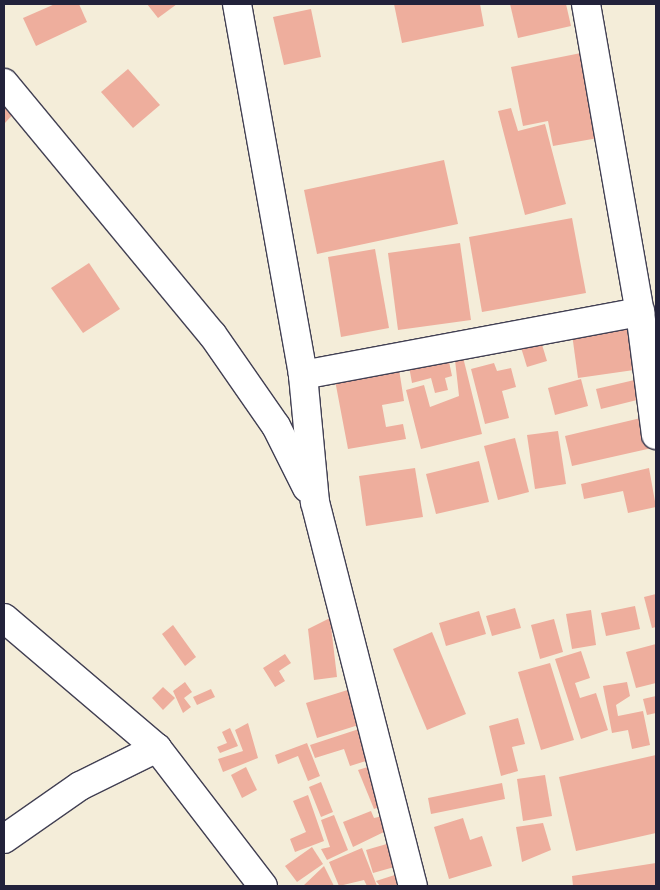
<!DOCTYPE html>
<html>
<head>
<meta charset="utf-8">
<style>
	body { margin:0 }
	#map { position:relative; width:660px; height:890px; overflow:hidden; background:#f4edd9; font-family:"IM FELL DW Pica",serif }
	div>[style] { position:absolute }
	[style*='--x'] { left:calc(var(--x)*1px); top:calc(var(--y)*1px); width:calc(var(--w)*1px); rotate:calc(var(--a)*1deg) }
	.building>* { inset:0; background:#eeae9d }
	.roads { filter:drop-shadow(1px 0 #424053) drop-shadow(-1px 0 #424053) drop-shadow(0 1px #424053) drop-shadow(0 -1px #424053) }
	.minor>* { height:28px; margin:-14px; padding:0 14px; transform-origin:14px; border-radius:14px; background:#fff }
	span { translate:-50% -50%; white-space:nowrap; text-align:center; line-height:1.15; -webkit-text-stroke:4px #fdfcf7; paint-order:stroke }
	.frame { position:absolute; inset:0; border:5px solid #22223b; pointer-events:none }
</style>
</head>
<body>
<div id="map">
	<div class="building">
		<i style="clip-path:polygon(55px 4px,79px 4px,87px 22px,36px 46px,23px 18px)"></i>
		<i style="clip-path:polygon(147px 4px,177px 4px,158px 18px)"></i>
		<i style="clip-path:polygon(394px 4px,480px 4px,484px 26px,402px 43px)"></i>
		<i style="clip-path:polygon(510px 4px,566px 4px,571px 26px,518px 38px)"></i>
		<i style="clip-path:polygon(311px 9px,321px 57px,284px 65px,273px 17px)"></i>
		<i style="clip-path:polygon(581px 53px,598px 138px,553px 146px,548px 121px,523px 126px,511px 67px)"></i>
		<i style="clip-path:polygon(128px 69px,160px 105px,133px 128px,101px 92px)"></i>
		<i style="clip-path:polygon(4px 98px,17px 110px,4px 124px)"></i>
		<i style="clip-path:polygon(511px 108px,518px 131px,545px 124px,566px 204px,525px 215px,498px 111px)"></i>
		<i style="clip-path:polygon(444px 160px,458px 224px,317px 254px,304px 190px)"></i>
		<i style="clip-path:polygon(572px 218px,586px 293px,482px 312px,469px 237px)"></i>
		<i style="clip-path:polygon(460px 243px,471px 320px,398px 330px,388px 253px)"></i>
		<i style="clip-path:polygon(375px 249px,389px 328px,341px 337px,328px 257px)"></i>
		<i style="clip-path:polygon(89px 263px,120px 309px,83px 333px,51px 288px)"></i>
		<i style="clip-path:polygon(630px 318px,641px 369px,578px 378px,572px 334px)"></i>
		<i style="clip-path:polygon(539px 335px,547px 361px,527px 367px,519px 341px)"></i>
		<i style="clip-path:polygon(461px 349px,482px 434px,421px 449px,406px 390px,424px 385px,430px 407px,459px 396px,455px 360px)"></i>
		<i style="clip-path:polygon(447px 352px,452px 376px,445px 378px,448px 390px,435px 393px,431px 378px,412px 383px,408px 361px)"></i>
		<i style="clip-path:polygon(398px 363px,404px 401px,382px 405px,386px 427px,403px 424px,406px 439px,348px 449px,334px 375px)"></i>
		<i style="clip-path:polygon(494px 363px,497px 371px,511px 368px,516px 387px,502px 391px,509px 418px,485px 424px,471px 369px)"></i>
		<i style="clip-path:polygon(643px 378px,649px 397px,601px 409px,596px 389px)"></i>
		<i style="clip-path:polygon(581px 379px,588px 406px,555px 415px,548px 388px)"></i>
		<i style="clip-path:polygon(645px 417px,652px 448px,572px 466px,565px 436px)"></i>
		<i style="clip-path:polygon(558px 431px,566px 484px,535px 489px,527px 435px)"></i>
		<i style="clip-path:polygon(515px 438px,529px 492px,498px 500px,484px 446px)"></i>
		<i style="clip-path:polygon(479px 461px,489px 502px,436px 514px,426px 474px)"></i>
		<i style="clip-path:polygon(415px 468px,423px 517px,366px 526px,359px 476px)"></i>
		<i style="clip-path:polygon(649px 468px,656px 507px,628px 513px,623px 491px,584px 499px,581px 484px)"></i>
		<i style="clip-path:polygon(656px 594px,656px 627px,652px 628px,644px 597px)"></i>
		<i style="clip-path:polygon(635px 606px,640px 629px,606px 636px,601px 613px)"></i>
		<i style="clip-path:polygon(515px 608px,521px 628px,492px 636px,486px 616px)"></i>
		<i style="clip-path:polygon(591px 610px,596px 645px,572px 649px,566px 614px)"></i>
		<i style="clip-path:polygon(479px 611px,486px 634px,446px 646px,439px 623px)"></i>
		<i style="clip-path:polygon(330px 618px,337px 677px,314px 680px,308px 629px)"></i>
		<i style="clip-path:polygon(554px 619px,563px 652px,540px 659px,531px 625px)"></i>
		<i style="clip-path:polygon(173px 625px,196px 657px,185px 666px,162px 634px)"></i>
		<i style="clip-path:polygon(432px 632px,466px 714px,427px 730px,393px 649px)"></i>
		<i style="clip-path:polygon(656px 644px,656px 683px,636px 688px,626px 652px)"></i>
		<i style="clip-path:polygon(581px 651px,590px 678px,575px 683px,580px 698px,596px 693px,608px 730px,581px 739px,555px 659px)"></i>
		<i style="clip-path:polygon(285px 654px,291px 663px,279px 671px,285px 681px,275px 687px,263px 668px)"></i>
		<i style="clip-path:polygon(550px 663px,574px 740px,541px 750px,518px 672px)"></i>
		<i style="clip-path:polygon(185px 682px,192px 692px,184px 698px,191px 707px,183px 713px,173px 691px)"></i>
		<i style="clip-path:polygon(627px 682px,630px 696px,616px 705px,618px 716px,643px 711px,650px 745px,632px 749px,628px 730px,612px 733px,603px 686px)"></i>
		<i style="clip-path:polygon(163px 687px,175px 698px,163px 710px,152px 698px)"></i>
		<i style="clip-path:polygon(354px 688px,365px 723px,317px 738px,306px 703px)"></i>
		<i style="clip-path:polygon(211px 689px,215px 697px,197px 705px,193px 697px)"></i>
		<i style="clip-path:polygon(656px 696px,656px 713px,647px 715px,643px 699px)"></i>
		<i style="clip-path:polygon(518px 718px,525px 744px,512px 747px,518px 771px,501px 776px,489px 726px)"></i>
		<i style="clip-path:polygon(248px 723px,258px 758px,223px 772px,218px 759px,243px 751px,235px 730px)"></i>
		<i style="clip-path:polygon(230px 728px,238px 746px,220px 753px,217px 747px,227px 743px,222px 732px)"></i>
		<i style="clip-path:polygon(359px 729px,369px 760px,350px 766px,344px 749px,315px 758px,310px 745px)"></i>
		<i style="clip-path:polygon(307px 743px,320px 776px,308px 781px,298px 756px,278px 764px,275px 755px)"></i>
		<i style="clip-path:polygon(656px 755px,656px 833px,576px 851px,559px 777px)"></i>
		<i style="clip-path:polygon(371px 766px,386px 804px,374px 809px,358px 770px)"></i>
		<i style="clip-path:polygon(246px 767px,257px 790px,242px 798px,231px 775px)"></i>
		<i style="clip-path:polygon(545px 775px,552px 816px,523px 821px,517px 779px)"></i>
		<i style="clip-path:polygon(321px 782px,333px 812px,321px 817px,309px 787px)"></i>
		<i style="clip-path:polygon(502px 783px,505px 799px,431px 814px,428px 798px)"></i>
		<i style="clip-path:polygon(308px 795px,324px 841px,295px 852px,290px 839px,306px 832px,293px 801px)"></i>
		<i style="clip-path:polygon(371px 811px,374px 818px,383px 816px,388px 830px,353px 847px,343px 822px)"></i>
		<i style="clip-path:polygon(334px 815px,348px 850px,327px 860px,321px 849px,330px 847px,321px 820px)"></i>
		<i style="clip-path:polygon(463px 818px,470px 840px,482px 836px,492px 866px,449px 879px,434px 827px)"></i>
		<i style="clip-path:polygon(543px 823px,551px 850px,522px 862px,516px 827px)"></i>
		<i style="clip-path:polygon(397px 841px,405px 864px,373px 873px,366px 850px)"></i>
		<i style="clip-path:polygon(312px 847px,323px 864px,297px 882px,285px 866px)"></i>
		<i style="clip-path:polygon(362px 848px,377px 886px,367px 886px,364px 880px,339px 886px,329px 862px)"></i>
		<i style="clip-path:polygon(656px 863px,656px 886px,573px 886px,572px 876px)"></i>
		<i style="clip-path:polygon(324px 866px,334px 886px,303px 886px)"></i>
		<i style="clip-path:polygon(404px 872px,408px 886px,380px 886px,376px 881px)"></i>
	</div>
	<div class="roads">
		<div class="minor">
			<i style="--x:237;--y:4;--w:377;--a:79.9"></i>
			<i style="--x:303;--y:375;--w:128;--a:84.6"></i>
			<i style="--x:315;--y:502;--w:396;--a:75.7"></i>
			<i style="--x:586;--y:4;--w:313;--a:80.1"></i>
			<i style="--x:640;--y:312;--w:124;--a:82.6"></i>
			<i style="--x:4;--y:83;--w:326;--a:50.4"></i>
			<i style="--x:212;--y:334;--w:112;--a:55.2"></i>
			<i style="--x:276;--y:426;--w:69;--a:63.4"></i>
			<i style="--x:303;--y:375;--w:343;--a:-10.6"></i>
			<i style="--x:4;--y:618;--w:201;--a:40.4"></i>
			<i style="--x:157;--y:748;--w:174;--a:52.5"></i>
			<i style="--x:4;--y:839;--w:93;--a:-34.9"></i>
			<i style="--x:80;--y:786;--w:86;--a:-26.3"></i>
		</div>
	</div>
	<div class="frame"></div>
</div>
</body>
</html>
